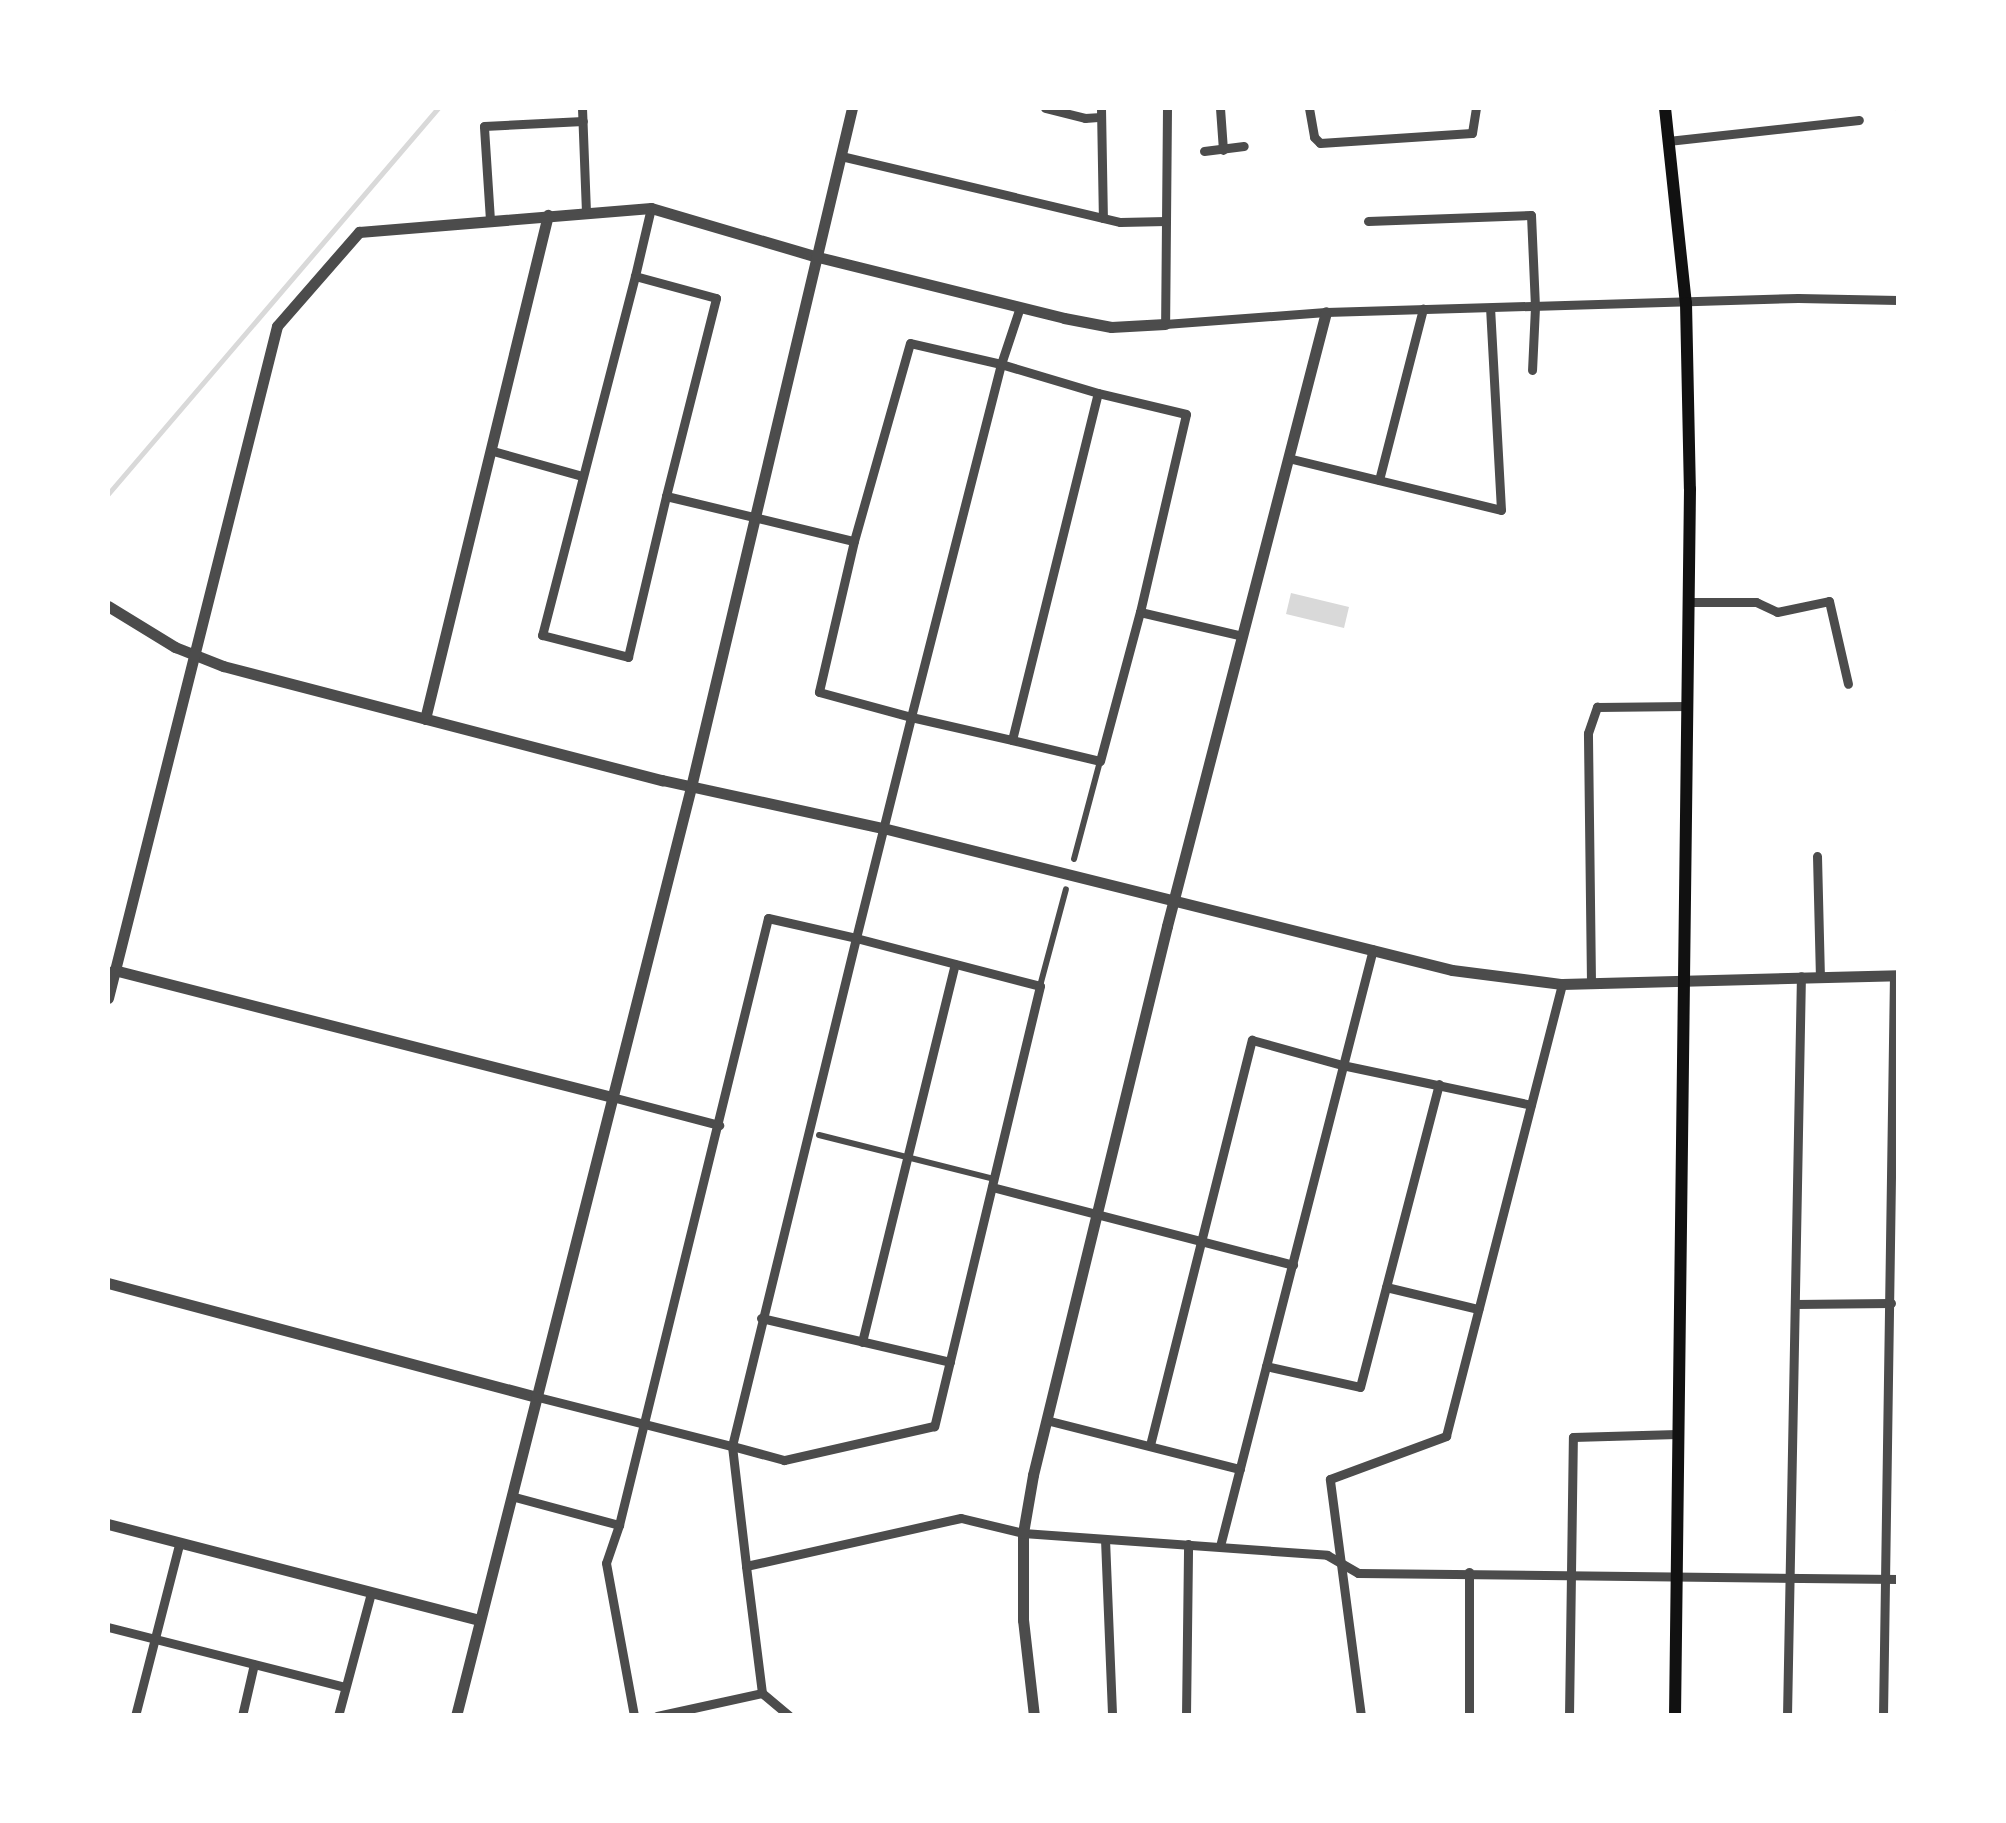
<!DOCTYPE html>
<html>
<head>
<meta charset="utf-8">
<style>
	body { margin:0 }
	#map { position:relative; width:2006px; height:1823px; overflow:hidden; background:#fff; font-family:"Titillium Web",sans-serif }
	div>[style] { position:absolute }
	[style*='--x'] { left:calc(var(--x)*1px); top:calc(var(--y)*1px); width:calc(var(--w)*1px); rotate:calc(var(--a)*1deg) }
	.water>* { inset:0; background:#d9d9d9 }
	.stream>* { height:5px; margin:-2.5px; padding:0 2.5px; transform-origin:2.5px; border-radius:2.5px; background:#d9d9d9 }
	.pedestrian>* { height:6px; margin:-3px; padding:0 3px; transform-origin:3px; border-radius:3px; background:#4c4c4c }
	.minor>* { height:9px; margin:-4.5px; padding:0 4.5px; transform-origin:4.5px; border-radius:4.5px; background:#4c4c4c }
	.tertiary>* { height:11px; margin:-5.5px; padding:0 5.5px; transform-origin:5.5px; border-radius:5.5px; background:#4c4c4c }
	.secondary>* { height:12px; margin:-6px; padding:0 6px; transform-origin:6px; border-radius:6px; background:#111 }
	span { translate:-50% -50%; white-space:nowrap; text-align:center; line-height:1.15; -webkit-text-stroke:10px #fff; paint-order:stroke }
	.frame { position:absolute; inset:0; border:110px solid #fff; pointer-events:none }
</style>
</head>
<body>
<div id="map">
	<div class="water">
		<i style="clip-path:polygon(1291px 593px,1349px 607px,1344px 628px,1286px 614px)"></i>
	</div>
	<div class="stream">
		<i style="--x:1897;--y:108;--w:1;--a:45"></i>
		<i style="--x:108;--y:494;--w:508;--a:-49.47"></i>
	</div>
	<div class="pedestrian">
		<i style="--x:1074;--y:859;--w:101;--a:-75.1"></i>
		<i style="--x:1040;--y:986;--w:100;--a:-75"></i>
		<i style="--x:819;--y:1135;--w:180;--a:14.1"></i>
	</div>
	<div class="minor">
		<i style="--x:582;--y:108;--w:104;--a:87.8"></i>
		<i style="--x:1045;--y:108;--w:41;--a:14"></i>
		<i style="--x:1085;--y:118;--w:16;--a:-4"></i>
		<i style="--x:1101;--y:108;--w:110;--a:89"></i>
		<i style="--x:1167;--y:108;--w:216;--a:90.5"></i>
		<i style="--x:1165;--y:324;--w:161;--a:-4.3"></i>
		<i style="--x:1326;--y:312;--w:472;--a:-1.7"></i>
		<i style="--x:1798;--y:298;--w:100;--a:1.1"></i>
		<i style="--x:1220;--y:108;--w:42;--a:85.9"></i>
		<i style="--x:1309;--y:108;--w:29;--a:80"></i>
		<i style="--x:1314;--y:137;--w:8;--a:45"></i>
		<i style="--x:1320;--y:143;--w:152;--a:-3.8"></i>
		<i style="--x:1472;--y:133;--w:25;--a:-81"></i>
		<i style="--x:1668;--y:141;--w:192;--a:-6.3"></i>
		<i style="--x:1204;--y:151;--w:40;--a:-7.1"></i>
		<i style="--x:841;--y:156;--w:287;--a:13.3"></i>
		<i style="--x:1120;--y:222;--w:46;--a:-1.2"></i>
		<i style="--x:490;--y:220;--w:94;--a:-93.7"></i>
		<i style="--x:484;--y:126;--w:99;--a:-2.9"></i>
		<i style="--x:1368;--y:221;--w:163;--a:-2.1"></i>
		<i style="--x:1531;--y:215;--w:92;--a:87.5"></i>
		<i style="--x:1535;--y:307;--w:63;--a:92.7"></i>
		<i style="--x:635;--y:276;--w:70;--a:-76.8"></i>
		<i style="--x:493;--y:451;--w:92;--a:15.7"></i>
		<i style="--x:1288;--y:458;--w:219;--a:13.7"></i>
		<i style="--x:1501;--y:510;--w:202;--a:-93.1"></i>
		<i style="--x:1379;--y:480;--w:177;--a:-75.6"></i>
		<i style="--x:666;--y:496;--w:204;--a:-75.8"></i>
		<i style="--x:716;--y:298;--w:84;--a:-164.8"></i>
		<i style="--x:635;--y:276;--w:371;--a:104.5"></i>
		<i style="--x:542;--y:635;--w:89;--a:14.3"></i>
		<i style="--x:628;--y:657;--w:165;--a:-76.7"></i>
		<i style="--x:666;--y:496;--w:193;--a:13.5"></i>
		<i style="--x:854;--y:541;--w:155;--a:103.1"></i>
		<i style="--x:819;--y:692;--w:95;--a:15.2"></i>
		<i style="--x:911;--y:717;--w:364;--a:-75.7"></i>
		<i style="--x:1001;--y:364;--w:93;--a:-167"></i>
		<i style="--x:910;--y:343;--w:206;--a:105.8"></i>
		<i style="--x:1689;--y:602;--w:67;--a:0"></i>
		<i style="--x:1756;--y:602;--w:23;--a:25"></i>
		<i style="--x:1777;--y:612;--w:53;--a:-11.9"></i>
		<i style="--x:1829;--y:601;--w:85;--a:77.1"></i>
		<i style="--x:1140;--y:612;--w:105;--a:13.2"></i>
		<i style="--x:1012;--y:740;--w:90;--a:13.4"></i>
		<i style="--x:1100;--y:761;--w:154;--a:-75"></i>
		<i style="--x:1140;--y:612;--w:203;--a:-76.9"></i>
		<i style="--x:1186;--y:414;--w:90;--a:-166.6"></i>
		<i style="--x:1817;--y:856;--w:119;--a:88.6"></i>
		<i style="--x:856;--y:938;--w:190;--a:14.6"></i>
		<i style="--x:1040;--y:986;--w:453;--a:103.5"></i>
		<i style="--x:934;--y:1426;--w:154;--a:167.2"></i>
		<i style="--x:784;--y:1460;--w:54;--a:-164.9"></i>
		<i style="--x:732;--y:1446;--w:523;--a:-76.28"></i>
		<i style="--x:1591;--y:983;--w:250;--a:-90.7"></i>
		<i style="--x:1588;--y:733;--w:28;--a:-71"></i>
		<i style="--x:1597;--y:707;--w:91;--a:-0.6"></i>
		<i style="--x:612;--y:1097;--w:111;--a:14.7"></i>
		<i style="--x:992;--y:1187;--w:311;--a:14.5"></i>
		<i style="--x:1386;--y:1287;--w:95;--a:13.4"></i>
		<i style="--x:1795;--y:1304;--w:96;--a:-0.6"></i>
		<i style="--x:761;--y:1318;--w:194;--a:13.1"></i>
		<i style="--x:862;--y:1342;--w:389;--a:-76.2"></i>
		<i style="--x:1266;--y:1366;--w:96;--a:12.6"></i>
		<i style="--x:1360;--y:1387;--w:313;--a:-75.4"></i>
		<i style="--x:534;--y:1396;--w:204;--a:14.2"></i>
		<i style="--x:732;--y:1446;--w:121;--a:83.3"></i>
		<i style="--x:1046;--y:1420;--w:200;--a:14.2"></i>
		<i style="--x:1150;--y:1445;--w:418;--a:-75.9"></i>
		<i style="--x:1252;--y:1040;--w:93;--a:15.5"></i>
		<i style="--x:1342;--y:1065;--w:193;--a:11.9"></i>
		<i style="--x:511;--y:1496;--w:112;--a:15"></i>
		<i style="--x:619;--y:1525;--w:40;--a:108.9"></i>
		<i style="--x:606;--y:1563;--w:156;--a:79.6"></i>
		<i style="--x:619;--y:1525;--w:625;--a:-76.21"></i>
		<i style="--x:768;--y:918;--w:90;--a:12.8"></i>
		<i style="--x:856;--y:938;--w:228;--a:-76"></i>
		<i style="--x:911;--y:717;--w:104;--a:12.8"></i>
		<i style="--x:1012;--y:740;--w:357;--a:-76.1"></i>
		<i style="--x:1098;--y:393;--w:101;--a:-163.4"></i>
		<i style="--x:1001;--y:364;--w:60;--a:-71.6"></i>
		<i style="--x:1105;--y:1539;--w:177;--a:87.7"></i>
		<i style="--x:1220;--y:1546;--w:616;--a:-75.63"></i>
		<i style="--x:1469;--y:1572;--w:144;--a:90"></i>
		<i style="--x:108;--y:1627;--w:244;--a:14.2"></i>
		<i style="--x:762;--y:1693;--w:128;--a:-97.2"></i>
		<i style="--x:746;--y:1566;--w:220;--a:-12.6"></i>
		<i style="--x:961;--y:1518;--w:64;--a:13.6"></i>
		<i style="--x:1023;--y:1533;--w:305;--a:4.1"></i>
		<i style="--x:1327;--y:1555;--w:36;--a:30"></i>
		<i style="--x:1358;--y:1573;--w:540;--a:0.64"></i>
		<i style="--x:135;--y:1716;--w:177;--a:-75.6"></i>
		<i style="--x:242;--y:1716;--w:53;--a:-77"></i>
		<i style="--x:338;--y:1716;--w:127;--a:-75"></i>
		<i style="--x:657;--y:1716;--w:107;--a:-12.4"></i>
		<i style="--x:762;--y:1693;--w:35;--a:40"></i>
		<i style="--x:1186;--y:1716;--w:172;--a:-89.3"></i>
		<i style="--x:1361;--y:1716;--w:239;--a:-97.5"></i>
		<i style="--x:1330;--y:1479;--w:124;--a:-20.3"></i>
		<i style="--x:1446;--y:1436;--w:467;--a:-75.6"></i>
		<i style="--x:1569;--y:1716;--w:279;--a:-89.2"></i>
		<i style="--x:1573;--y:1437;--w:104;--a:-1.7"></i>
		<i style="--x:1787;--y:1716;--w:740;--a:-88.92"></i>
		<i style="--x:1883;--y:1716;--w:741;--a:-89.15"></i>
	</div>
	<div class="tertiary">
		<i style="--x:108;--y:606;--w:79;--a:31.5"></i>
		<i style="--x:175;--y:647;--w:52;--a:21.6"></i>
		<i style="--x:223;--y:666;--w:454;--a:14.6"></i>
		<i style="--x:662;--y:780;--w:226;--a:12.3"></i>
		<i style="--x:883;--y:828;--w:586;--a:14.01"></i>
		<i style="--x:1452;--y:970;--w:111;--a:7.3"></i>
		<i style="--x:1562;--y:984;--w:336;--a:-1.5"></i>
		<i style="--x:425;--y:719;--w:519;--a:-76.29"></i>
		<i style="--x:114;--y:970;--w:514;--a:14.31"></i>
		<i style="--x:108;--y:998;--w:693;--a:-75.88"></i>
		<i style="--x:277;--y:326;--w:125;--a:-48.9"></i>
		<i style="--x:359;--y:232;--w:293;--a:-4.7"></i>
		<i style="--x:651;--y:208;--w:174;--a:16.4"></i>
		<i style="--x:818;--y:257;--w:253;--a:13.9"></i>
		<i style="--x:1064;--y:318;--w:48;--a:10.8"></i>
		<i style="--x:1111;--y:327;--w:54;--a:-3.2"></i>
		<i style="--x:108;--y:1283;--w:441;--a:14.9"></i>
		<i style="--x:108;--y:1524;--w:383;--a:14.5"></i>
		<i style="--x:456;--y:1716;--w:958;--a:-75.8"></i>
		<i style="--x:691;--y:787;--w:698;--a:-76.66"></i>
		<i style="--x:1034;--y:1716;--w:97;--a:-96.5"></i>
		<i style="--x:1023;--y:1620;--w:87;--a:-90"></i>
		<i style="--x:1023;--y:1533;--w:59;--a:-80.2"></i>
		<i style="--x:1033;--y:1475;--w:565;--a:-76.28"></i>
		<i style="--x:1167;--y:926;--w:634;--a:-75.48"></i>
	</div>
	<div class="secondary">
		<i style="--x:1665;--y:108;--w:196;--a:83.9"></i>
		<i style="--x:1686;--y:303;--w:186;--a:88.8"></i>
		<i style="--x:1690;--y:489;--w:1227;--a:90.7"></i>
	</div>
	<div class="frame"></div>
</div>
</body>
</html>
